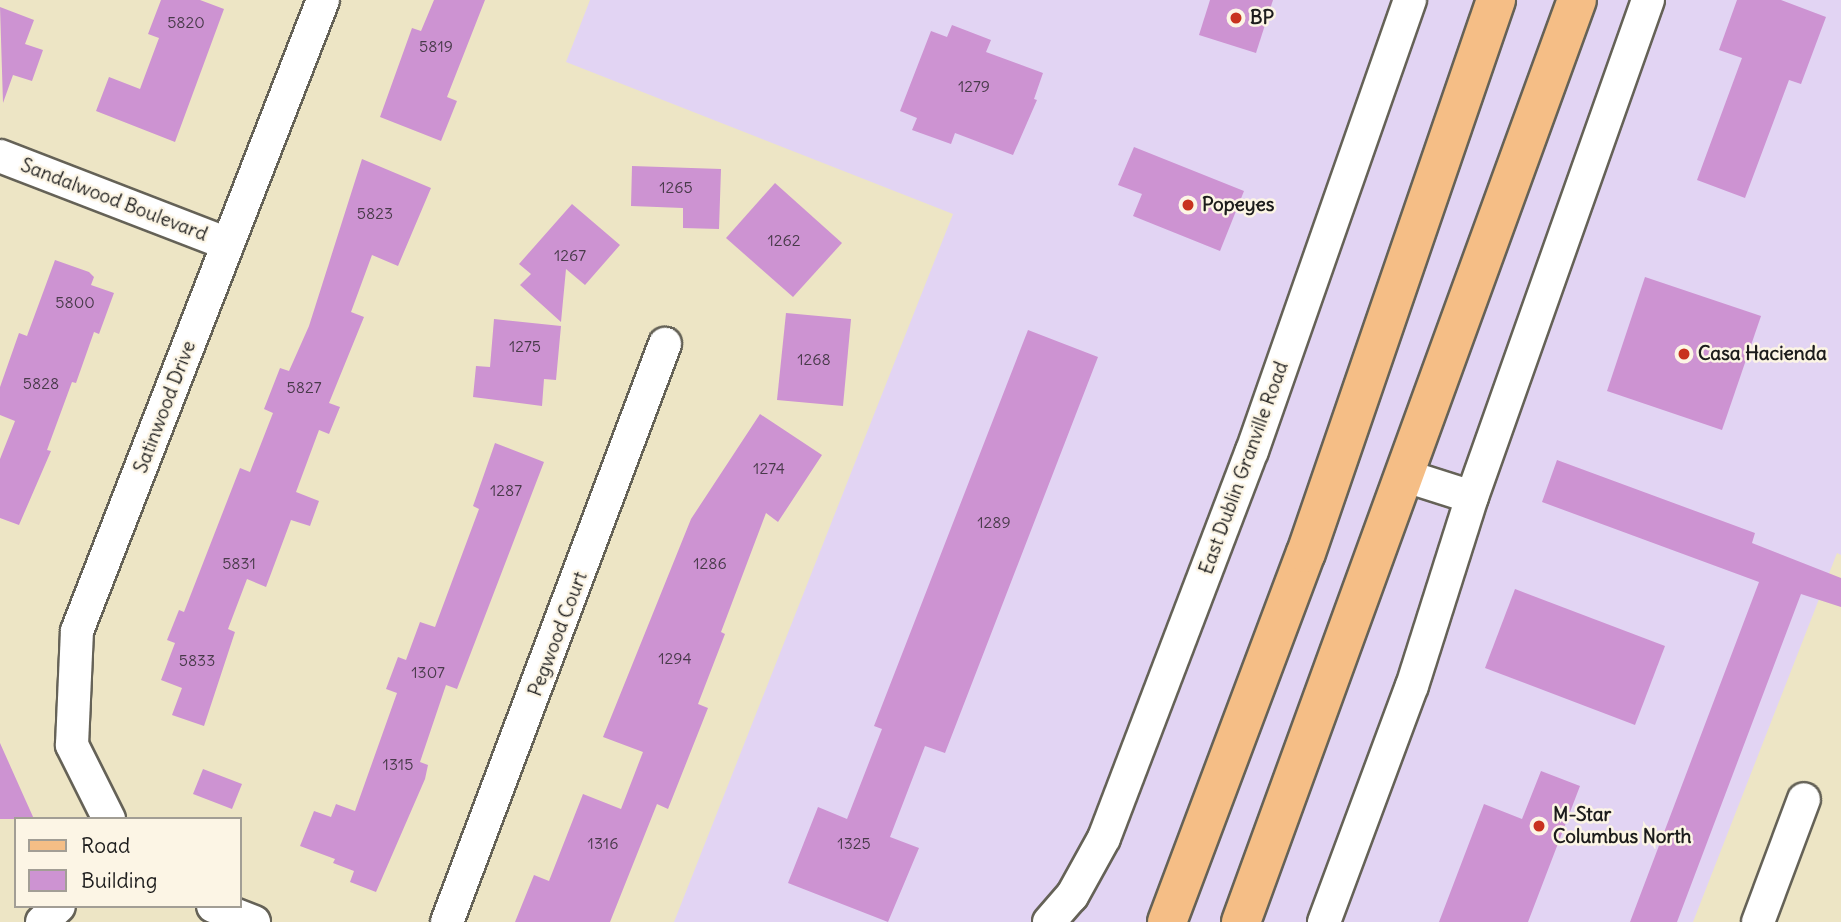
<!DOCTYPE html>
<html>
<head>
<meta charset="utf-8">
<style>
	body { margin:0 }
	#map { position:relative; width:1841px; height:922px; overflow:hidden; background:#ede5c5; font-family:Delius,sans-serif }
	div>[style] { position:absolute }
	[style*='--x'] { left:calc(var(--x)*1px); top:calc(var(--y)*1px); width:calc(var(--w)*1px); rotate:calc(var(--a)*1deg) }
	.built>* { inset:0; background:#e2d4f3 }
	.building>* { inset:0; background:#cd93d2 }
	.roads { filter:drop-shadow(2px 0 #656257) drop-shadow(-2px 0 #656257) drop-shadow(0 2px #656257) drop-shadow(0 -2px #656257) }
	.minor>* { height:32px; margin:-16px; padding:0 16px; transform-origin:16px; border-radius:16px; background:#fff }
	.major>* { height:38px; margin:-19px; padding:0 19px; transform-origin:19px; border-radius:19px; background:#f5be86 }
	.dots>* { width:19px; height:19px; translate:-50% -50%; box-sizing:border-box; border:4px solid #fcf5e5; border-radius:50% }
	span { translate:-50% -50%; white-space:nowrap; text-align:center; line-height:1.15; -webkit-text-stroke:5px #fcf5e5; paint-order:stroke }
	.number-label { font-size:16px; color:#483a4a }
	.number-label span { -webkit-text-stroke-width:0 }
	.poi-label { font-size:19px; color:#1c1c1c; font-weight:700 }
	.left { translate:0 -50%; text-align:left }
	.street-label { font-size:19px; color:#1c1c1c }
	.legend { position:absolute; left:14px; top:817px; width:228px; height:91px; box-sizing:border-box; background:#fcf5e5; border:2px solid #a29e95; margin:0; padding:9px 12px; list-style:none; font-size:21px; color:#1c1c1c }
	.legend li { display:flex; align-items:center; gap:14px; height:35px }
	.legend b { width:35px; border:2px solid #a29e95 }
</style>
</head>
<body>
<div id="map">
	<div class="built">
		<i style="clip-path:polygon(590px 0,1841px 0,1841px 555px,1837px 553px,1693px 922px,674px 922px,953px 214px,566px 62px)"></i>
	</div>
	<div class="building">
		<i style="clip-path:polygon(161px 0,200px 0,224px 9px,175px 142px,96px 111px,109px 77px,140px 89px,159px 38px,148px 34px)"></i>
		<i style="clip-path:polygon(434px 0,485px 0,447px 97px,457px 101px,441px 141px,380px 117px,412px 28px,421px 31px)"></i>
		<i style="clip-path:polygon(1210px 0,1273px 0,1256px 53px,1199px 35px)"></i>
		<i style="clip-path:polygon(1737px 0,1781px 0,1826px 17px,1801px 84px,1789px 80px,1745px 198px,1697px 180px,1742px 58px,1719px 50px)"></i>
		<i style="clip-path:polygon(0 7px,34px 20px,25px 44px,43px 50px,32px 81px,13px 75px,3px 103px)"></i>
		<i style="clip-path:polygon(952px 25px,991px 40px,986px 52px,1043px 73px,1034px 99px,1037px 100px,1013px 155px,955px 133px,951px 144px,912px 130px,917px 118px,900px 111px,931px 31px,947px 37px)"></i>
		<i style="clip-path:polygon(1134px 147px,1244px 191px,1220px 251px,1133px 216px,1142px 194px,1118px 185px)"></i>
		<i style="clip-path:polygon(362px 159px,431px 188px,398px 266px,372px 255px,351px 312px,364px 317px,329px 403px,340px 407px,329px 434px,319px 430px,296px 492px,319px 501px,310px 526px,291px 520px,266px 587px,247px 579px,228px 629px,235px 632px,204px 726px,172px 715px,182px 688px,161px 680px,175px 643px,167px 640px,179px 610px,184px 612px,240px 468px,250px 472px,273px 413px,264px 409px,280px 368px,289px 371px,309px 326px)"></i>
		<i style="clip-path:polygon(632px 166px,721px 169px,719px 229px,683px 228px,683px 208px,631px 206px)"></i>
		<i style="clip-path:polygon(775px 183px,842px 243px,793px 297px,726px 238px)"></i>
		<i style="clip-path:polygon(572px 204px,620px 245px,585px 285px,566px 269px,561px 322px,520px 285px,531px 274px,519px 264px)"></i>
		<i style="clip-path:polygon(55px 260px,89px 272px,94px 277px,91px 285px,114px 293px,99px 334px,94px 332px,76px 383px,72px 382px,47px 450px,51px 451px,19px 525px,0 518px,0 459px,15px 421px,0 415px,0 387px,19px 333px,27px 336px)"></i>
		<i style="clip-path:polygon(1645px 277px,1761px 316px,1722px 430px,1607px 391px)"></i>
		<i style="clip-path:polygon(786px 313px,851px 319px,843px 406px,777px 400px)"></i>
		<i style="clip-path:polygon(494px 319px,561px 326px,556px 380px,544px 379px,542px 406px,473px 397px,476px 366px,490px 367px)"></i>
		<i style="clip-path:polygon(1028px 330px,1098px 357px,945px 753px,925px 746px,890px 837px,919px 848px,888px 922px,788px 883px,818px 807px,847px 819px,882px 729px,874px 726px)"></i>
		<i style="clip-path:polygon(760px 414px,822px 455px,778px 522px,766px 513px,721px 632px,725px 634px,698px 704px,708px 708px,668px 809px,657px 804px,610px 922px,515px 922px,534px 875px,549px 881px,583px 794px,621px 809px,643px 752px,603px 737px,691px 519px)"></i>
		<i style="clip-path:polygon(495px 443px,544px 462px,457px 689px,446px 685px,420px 762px,428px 765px,425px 779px,376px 892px,350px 882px,354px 871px,333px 863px,335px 859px,300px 846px,314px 811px,331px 817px,336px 804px,355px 811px,397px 693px,386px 689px,398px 657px,406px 660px,420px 622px,435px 627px,479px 509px,473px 506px)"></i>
		<i style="clip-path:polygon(1557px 460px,1755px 533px,1752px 543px,1841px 578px,1841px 607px,1801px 594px,1677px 922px,1630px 922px,1759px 582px,1542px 502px)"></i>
		<i style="clip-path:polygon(1515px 589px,1665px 646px,1635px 725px,1485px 668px)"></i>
		<i style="clip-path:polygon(0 743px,25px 799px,34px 819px,0 819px)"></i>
		<i style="clip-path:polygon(203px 769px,242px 784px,232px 809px,193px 794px)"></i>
		<i style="clip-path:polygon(1541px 771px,1580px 786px,1528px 922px,1439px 922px,1484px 804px,1522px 819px)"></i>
	</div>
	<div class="roads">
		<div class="minor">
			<i style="--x:0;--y:156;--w:244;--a:21.1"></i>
			<i style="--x:1403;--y:475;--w:72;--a:17.7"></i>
			<i style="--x:109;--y:819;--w:83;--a:-116.6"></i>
			<i style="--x:72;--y:745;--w:114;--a:-87.5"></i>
			<i style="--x:77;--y:631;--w:677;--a:-68.7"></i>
			<i style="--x:213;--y:906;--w:44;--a:21.3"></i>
			<i style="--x:42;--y:922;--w:23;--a:-43"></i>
			<i style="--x:447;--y:922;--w:618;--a:-69.34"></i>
			<i style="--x:1049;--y:922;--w:35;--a:-49"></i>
			<i style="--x:1072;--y:896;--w:66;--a:-61.1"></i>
			<i style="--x:1104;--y:838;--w:414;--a:-69.1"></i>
			<i style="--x:1252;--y:451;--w:478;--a:-70.7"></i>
			<i style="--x:1324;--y:922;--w:252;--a:-69.6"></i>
			<i style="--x:1412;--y:686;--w:198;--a:-72.4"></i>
			<i style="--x:1472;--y:497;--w:527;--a:-70.5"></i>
			<i style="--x:1758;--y:922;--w:131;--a:-69.5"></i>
		</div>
		<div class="major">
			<i style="--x:1167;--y:922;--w:394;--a:-69.4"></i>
			<i style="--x:1306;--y:553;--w:585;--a:-71.04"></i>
			<i style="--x:1241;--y:922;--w:981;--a:-69.98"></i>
		</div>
	</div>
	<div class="dots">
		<i style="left:1236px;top:18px;background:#c8321e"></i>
		<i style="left:1188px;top:205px;background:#c8321e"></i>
		<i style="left:1684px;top:354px;background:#c8321e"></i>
		<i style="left:1539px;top:826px;background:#c8321e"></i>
	</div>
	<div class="number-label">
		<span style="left:186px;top:22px">5820</span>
		<span style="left:436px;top:46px">5819</span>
		<span style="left:974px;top:86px">1279</span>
		<span style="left:676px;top:187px">1265</span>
		<span style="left:375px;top:213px">5823</span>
		<span style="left:784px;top:240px">1262</span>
		<span style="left:570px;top:255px">1267</span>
		<span style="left:75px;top:302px">5800</span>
		<span style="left:525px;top:346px">1275</span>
		<span style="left:814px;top:359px">1268</span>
		<span style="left:41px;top:383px">5828</span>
		<span style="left:304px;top:387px">5827</span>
		<span style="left:769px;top:468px">1274</span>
		<span style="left:506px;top:490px">1287</span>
		<span style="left:994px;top:522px">1289</span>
		<span style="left:239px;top:563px">5831</span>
		<span style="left:710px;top:563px">1286</span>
		<span style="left:675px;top:658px">1294</span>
		<span style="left:197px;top:660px">5833</span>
		<span style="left:428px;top:672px">1307</span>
		<span style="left:398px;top:764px">1315</span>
		<span style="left:603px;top:843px">1316</span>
		<span style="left:854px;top:843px">1325</span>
	</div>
	<div class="poi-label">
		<span class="left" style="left:1250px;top:18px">BP</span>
		<span class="left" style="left:1202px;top:205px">Popeyes</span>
		<span class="left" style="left:1698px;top:354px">Casa Hacienda</span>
		<span class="left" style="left:1553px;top:826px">M-Star<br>Columbus North</span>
	</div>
	<div class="street-label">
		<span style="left:114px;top:200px;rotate:21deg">Sandalwood Boulevard</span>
		<span style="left:165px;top:407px;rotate:-69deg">Satinwood Drive</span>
		<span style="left:1244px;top:468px;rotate:-70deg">East Dublin Granville Road</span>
		<span style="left:558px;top:634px;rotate:-69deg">Pegwood Court</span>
	</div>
	<ul class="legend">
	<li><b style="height:9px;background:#f5be86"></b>Road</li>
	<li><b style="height:19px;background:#cd93d2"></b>Building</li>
	</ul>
</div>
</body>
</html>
